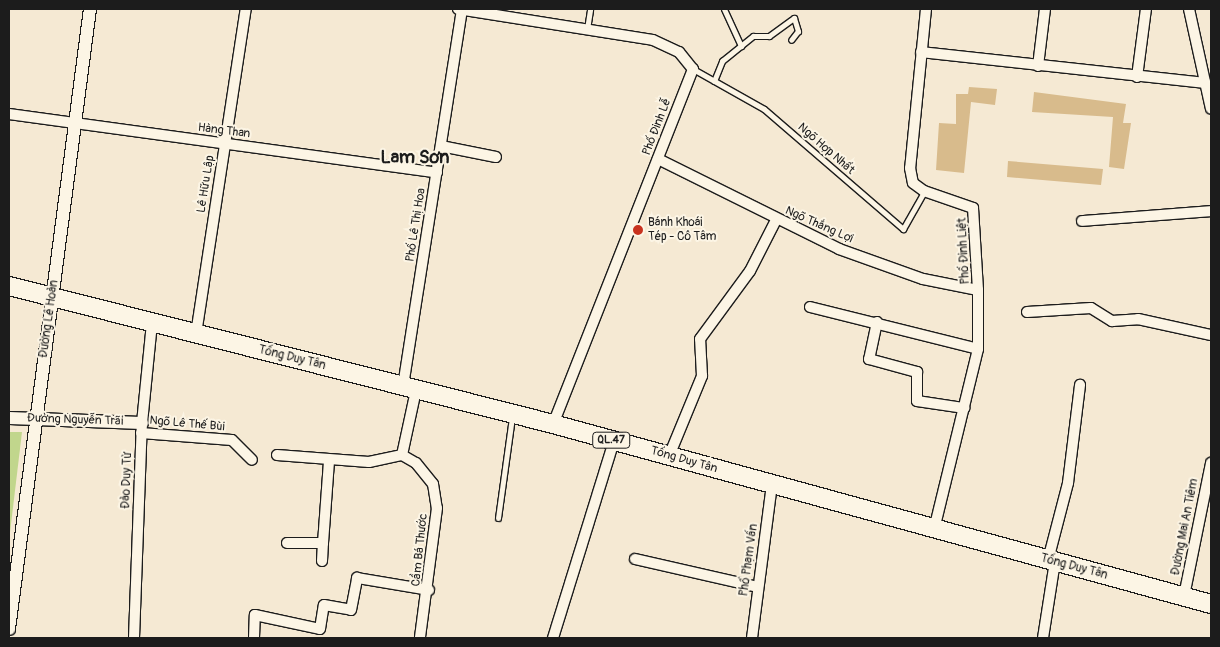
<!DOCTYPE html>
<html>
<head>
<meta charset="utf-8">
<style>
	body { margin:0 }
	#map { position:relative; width:1220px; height:647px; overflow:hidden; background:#f5e9d3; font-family:Pangolin,sans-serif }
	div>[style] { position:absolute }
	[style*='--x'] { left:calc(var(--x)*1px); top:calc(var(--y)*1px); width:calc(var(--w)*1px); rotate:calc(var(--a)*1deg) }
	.green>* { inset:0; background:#c1d68c }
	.building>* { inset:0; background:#d8bb8c }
	.roads { filter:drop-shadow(1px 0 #1c1c1c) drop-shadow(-1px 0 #1c1c1c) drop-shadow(0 1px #1c1c1c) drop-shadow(0 -1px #1c1c1c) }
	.service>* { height:5px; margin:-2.5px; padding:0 2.5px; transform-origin:2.5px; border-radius:2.5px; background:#fcf5e5 }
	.minor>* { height:10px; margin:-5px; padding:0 5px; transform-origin:5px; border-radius:5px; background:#fcf5e5 }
	.tertiary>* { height:12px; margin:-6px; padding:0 6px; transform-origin:6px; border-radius:6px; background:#fcf5e5 }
	.trunk>* { height:18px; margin:-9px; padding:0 9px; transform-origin:9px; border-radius:9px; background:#fcf5e5 }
	.dots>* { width:14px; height:14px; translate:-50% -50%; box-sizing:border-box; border:2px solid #fcf5e5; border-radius:50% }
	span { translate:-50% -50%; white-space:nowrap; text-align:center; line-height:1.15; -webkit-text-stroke:4px #fcf5e5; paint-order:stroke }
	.shield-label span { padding:1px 4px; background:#fcf5e5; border:1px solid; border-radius:4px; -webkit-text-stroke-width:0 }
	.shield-label { font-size:11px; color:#1c1c1c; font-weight:700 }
	.street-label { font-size:12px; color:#1c1c1c }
	.poi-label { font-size:12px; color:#1c1c1c }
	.left { translate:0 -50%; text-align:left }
	.district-label { font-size:18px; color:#1c1c1c; font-weight:700 }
	.frame { position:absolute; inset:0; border:10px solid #1c1c1c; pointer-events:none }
</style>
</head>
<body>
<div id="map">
	<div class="green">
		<i style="clip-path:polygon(9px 432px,22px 432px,9px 541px)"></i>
	</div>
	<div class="building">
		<i style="clip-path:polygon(969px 87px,997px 89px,995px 105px,971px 102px,964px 173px,936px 170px,939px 123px,956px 124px,956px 94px,968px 94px)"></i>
		<i style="clip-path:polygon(1034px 92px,1126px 104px,1123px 123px,1131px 123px,1124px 169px,1109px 167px,1113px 117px,1032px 112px)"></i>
		<i style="clip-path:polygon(1008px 161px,1103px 169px,1101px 185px,1007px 177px)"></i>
	</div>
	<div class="roads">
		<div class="service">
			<i style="--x:724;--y:9;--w:41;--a:65.3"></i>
			<i style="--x:587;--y:29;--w:20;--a:-81"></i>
			<i style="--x:693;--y:69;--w:81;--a:29.4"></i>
			<i style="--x:764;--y:109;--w:184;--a:40.8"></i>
			<i style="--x:903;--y:229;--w:43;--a:-60.4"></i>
			<i style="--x:714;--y:81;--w:22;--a:-68"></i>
			<i style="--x:722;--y:61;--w:40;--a:-39"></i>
			<i style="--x:753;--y:36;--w:16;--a:0"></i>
			<i style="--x:769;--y:36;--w:31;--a:-36"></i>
			<i style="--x:794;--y:18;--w:14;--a:73"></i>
			<i style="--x:798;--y:31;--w:11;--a:128"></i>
			<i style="--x:498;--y:518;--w:102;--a:-82.1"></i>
		</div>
		<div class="minor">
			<i style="--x:458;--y:9;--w:197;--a:9"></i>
			<i style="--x:653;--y:40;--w:29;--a:25"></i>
			<i style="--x:679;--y:52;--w:22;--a:51"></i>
			<i style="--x:693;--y:69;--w:382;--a:111.5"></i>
			<i style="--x:926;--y:9;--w:160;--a:95.7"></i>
			<i style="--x:910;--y:168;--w:15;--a:79"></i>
			<i style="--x:913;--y:183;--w:14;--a:36"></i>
			<i style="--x:924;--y:191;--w:52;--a:19.1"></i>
			<i style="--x:973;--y:208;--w:82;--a:86.5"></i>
			<i style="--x:978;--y:290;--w:59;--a:90"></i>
			<i style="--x:978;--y:349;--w:185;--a:103.7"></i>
			<i style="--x:1189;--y:9;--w:102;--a:77.6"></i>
			<i style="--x:921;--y:52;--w:286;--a:6.2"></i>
			<i style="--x:1038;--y:66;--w:57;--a:-83"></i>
			<i style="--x:1137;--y:77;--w:69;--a:-82.5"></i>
			<i style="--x:9;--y:114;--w:432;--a:7.8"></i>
			<i style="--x:441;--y:146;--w:56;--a:11.3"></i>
			<i style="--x:658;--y:159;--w:202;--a:26.4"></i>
			<i style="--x:839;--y:249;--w:89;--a:19.7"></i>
			<i style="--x:923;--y:279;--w:56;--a:11.3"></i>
			<i style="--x:1082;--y:221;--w:129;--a:-4.4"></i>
			<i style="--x:810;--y:307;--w:173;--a:14"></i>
			<i style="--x:1027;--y:312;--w:64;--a:-3.6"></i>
			<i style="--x:1091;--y:308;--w:25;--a:32"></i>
			<i style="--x:1112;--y:321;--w:26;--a:-4"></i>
			<i style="--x:1138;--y:319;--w:75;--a:12.4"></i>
			<i style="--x:877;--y:322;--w:38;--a:102"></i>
			<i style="--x:869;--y:359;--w:50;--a:15.2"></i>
			<i style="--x:917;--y:372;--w:29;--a:90"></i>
			<i style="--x:917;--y:401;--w:48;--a:8.5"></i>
			<i style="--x:196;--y:334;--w:329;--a:-81.3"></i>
			<i style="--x:403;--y:386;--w:382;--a:-81.1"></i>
			<i style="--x:141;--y:433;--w:91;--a:4.4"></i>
			<i style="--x:232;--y:440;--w:28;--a:45"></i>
			<i style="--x:277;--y:455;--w:92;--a:4.4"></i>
			<i style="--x:369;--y:462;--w:34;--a:-12"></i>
			<i style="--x:402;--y:455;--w:16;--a:30"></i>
			<i style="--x:416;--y:463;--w:27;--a:51"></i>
			<i style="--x:433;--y:484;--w:24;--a:81"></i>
			<i style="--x:437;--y:508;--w:131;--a:97.5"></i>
			<i style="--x:402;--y:455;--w:66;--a:-77.8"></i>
			<i style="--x:669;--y:456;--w:87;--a:-67.6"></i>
			<i style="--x:702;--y:376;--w:37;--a:-93"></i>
			<i style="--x:700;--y:339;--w:84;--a:-53.7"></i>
			<i style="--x:750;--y:271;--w:57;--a:-63"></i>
			<i style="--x:287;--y:543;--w:36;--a:0"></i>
			<i style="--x:323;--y:543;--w:81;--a:-85.8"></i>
			<i style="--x:635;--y:559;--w:126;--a:12.8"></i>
			<i style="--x:1048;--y:560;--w:80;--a:-75.4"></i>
			<i style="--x:1068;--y:483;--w:99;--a:-83"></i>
			<i style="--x:322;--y:561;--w:18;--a:-87"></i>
			<i style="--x:1184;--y:596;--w:136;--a:-78.5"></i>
			<i style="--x:134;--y:638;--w:215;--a:-87.9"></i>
			<i style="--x:142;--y:423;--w:100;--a:-84.3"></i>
			<i style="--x:254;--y:638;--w:23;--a:-88"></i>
			<i style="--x:255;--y:615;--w:66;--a:12.2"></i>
			<i style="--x:320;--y:629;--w:24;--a:-81"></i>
			<i style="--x:324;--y:605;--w:27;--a:10"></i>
			<i style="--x:351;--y:610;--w:33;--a:-79"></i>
			<i style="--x:357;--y:578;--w:73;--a:9.5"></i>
			<i style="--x:553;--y:638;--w:206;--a:-72.8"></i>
			<i style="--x:752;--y:638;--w:154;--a:-82.6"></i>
			<i style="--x:1043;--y:638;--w:78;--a:-81.1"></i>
		</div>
		<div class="tertiary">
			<i style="--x:9;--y:418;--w:133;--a:2.2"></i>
			<i style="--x:9;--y:629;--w:625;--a:-82.56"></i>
		</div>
		<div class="trunk">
			<i style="--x:9;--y:286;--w:561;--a:14.23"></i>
			<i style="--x:553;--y:424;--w:682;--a:15.3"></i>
		</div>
	</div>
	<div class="dots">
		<i style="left:638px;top:230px;background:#c8321e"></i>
	</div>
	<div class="shield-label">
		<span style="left:611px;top:440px">QL.47</span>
	</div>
	<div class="street-label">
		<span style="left:657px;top:127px;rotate:-69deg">Phố Đinh Lễ</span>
		<span style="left:224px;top:131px;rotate:7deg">Hàng Than</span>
		<span style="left:826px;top:149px;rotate:41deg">Ngõ Hợp Nhất</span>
		<span style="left:206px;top:184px;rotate:-81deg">Lê Hữu Lập</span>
		<span style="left:416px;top:225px;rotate:-81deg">Phố Lê Thị Hoa</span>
		<span style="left:819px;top:225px;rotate:24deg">Ngõ Thắng Lợi</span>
		<span style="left:964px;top:251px;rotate:-93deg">Phố Đinh Liệt</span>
		<span style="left:49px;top:319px;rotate:-82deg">Đường Lê Hoàn</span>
		<span style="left:292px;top:358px;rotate:14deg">Tống Duy Tân</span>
		<span style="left:75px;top:420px;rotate:2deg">Đường Nguyễn Trãi</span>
		<span style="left:187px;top:424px;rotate:5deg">Ngõ Lê Thế Bùi</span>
		<span style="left:684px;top:460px;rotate:16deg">Tống Duy Tân</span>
		<span style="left:127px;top:480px;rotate:-88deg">Đào Duy Từ</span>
		<span style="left:1185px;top:527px;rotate:-79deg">Đường Mai An Tiêm</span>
		<span style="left:420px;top:550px;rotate:-84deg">Cầm Bá Thước</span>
		<span style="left:749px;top:560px;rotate:-82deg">Phố Phạm Vấn</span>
		<span style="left:1074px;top:567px;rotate:15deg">Tống Duy Tân</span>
	</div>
	<div class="poi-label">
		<span class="left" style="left:648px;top:230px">Bánh Khoái<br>Tép - Cô Tâm</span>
	</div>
	<div class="district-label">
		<span style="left:415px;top:158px">Lam Sơn</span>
	</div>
	<div class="frame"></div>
</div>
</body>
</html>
